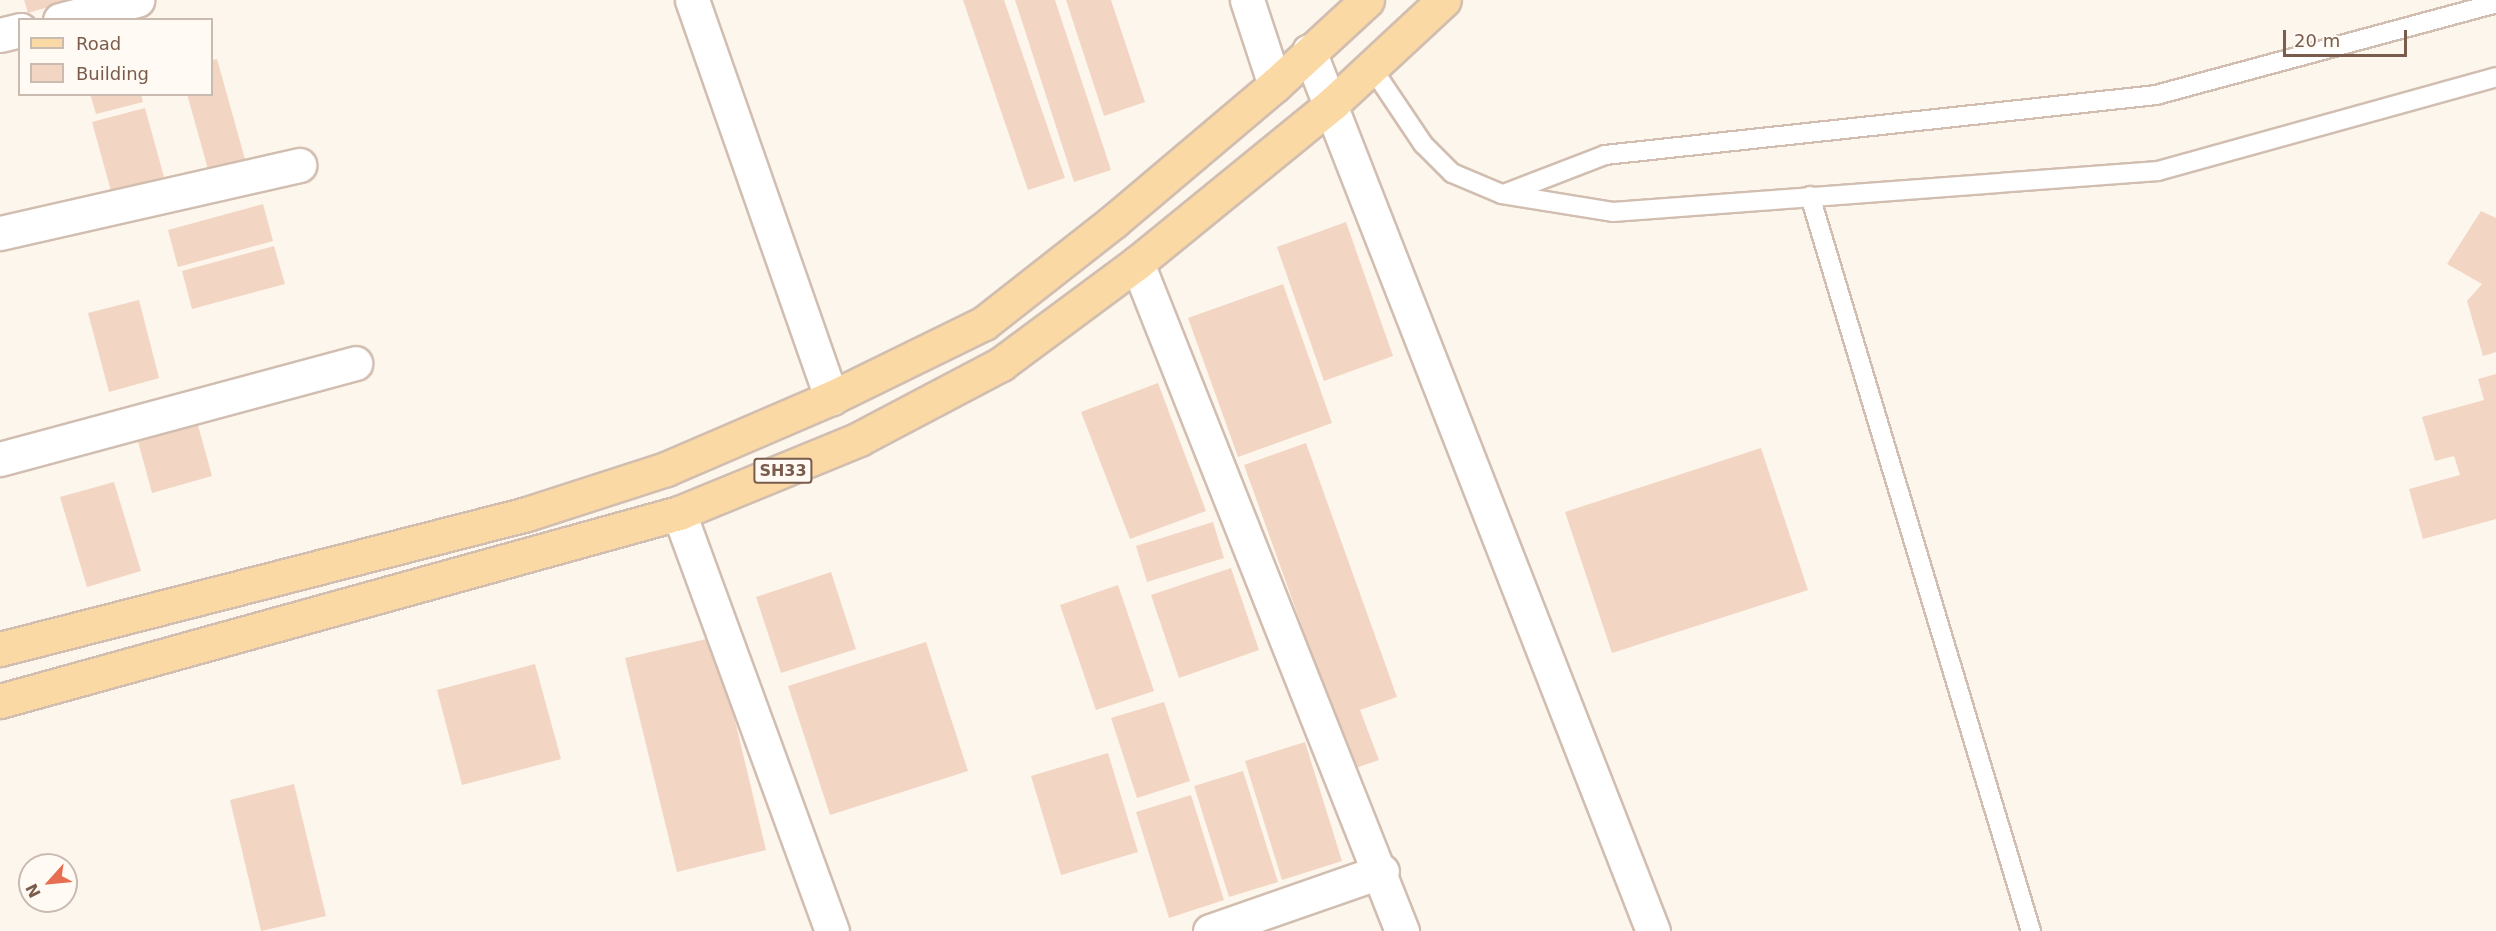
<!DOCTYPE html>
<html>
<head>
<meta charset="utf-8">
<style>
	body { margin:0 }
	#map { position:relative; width:2496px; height:931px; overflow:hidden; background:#fdf6ec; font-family:"DejaVu Sans",sans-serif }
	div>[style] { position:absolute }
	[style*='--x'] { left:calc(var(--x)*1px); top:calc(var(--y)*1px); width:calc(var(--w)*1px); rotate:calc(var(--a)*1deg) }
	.building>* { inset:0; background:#f3d5c3 }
	.roads { filter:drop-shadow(2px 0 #d1beb0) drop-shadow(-2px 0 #d1beb0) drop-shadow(0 2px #d1beb0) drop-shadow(0 -2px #d1beb0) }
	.lane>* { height:18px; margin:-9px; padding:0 9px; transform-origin:9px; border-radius:9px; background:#fff }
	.street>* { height:33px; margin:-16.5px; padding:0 16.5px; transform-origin:16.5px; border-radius:16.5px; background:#fff }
	.primary>* { height:33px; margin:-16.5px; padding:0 16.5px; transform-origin:16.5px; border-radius:16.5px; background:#fbd9a5 }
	span { translate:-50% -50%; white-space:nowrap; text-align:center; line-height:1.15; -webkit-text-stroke:6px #fffaf3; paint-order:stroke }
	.shield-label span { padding:2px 4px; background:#fffaf3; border:2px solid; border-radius:4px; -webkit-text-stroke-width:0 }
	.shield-label { font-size:16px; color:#7a5c4d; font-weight:700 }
	.legend { position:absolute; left:18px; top:18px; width:195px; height:78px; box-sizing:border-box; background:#fffaf3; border:2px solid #cabbb1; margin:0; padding:8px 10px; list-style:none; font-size:18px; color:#7a5c4d }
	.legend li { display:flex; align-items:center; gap:12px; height:30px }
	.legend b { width:30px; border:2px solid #cabbb1 }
	.north { position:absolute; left:18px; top:853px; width:60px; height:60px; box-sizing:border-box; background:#fffaf3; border:2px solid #cabbb1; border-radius:50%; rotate:243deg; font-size:16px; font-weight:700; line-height:24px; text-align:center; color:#7a5c4d }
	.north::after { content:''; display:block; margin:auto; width:21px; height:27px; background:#e76f51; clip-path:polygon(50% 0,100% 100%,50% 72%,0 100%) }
	.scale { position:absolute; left:2283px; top:30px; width:124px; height:27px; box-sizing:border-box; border:3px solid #7a5c4d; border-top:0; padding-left:8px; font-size:18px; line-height:21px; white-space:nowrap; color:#7a5c4d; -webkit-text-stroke:4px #fffaf3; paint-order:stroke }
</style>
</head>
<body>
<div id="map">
	<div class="building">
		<i style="clip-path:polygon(24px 0,69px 0,69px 1px,28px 13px)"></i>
		<i style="clip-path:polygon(963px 0,1004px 0,1065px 178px,1028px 190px)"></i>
		<i style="clip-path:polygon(1015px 0,1055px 0,1111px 170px,1074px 182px)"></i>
		<i style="clip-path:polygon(1066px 0,1111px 0,1145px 102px,1104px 116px)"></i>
		<i style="clip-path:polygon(217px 59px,250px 177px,213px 187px,187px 94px,212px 94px,212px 60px)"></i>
		<i style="clip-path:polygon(90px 94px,141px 94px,143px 102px,96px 114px)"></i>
		<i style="clip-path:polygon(145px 108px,164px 177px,111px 191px,92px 122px)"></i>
		<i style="clip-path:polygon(263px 204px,273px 241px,178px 267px,168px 230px)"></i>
		<i style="clip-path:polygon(2481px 211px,2496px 218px,2496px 352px,2483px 356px,2467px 301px,2482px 284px,2447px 264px)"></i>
		<i style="clip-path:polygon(1346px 222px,1393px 356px,1324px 381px,1277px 247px)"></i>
		<i style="clip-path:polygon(274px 246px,285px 284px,192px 309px,182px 271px)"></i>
		<i style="clip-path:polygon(1283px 284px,1332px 423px,1238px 457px,1188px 318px)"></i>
		<i style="clip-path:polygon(139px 300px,159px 378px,109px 392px,88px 313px)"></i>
		<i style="clip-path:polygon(2496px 374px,2496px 519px,2423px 539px,2409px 489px,2460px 475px,2454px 456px,2435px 461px,2422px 417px,2484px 400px,2478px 379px)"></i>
		<i style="clip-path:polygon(1158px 383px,1206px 511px,1130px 539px,1081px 412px)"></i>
		<i style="clip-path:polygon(193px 407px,212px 476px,152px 493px,133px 423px)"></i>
		<i style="clip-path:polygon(1306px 443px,1397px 697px,1360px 710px,1379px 760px,1353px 769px,1244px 465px)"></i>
		<i style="clip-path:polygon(1761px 448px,1808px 590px,1612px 653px,1565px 512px)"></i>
		<i style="clip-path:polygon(114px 482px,141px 571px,87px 587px,60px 497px)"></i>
		<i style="clip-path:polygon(1213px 522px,1224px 558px,1147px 582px,1136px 546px)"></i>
		<i style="clip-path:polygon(1231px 568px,1259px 650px,1179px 678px,1151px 595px)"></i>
		<i style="clip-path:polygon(831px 572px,856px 649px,781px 673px,756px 597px)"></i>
		<i style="clip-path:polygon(1118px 585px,1154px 691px,1096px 710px,1060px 605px)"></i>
		<i style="clip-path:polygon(715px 637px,766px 850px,677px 872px,625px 658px)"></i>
		<i style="clip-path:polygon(926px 642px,968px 771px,830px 815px,788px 686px)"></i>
		<i style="clip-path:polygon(535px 664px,561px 759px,462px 785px,437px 690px)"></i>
		<i style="clip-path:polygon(1164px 702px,1190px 781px,1137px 798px,1111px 718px)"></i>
		<i style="clip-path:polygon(1305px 742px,1342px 861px,1282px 880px,1245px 761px)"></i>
		<i style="clip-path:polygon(1108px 753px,1138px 852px,1061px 875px,1031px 776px)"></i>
		<i style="clip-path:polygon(1243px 771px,1278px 882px,1229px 897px,1194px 786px)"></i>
		<i style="clip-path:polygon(294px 784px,326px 916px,261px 931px,230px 800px)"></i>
		<i style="clip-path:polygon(1191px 795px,1224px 900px,1169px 918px,1136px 812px)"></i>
	</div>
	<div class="roads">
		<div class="lane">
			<i style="--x:1372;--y:68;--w:92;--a:56.1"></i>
			<i style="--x:1423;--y:144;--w:41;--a:45"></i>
			<i style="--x:1452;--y:173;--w:54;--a:22.8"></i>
			<i style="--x:1502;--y:194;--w:112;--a:9.2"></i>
			<i style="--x:1613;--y:212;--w:547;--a:-4.3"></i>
			<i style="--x:2158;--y:171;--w:351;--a:-15.5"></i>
			<i style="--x:1504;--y:194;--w:108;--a:-21.1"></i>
			<i style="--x:1605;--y:155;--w:554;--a:-6.21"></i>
			<i style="--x:2156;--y:95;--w:352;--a:-15.1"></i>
			<i style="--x:1810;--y:196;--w:768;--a:73.27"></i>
		</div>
		<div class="street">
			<i style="--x:692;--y:0;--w:422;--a:70.7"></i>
			<i style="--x:1247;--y:0;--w:89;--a:71.8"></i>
			<i style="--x:60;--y:20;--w:80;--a:-14.6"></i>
			<i style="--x:0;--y:35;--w:21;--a:-14"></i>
			<i style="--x:1309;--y:51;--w:945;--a:68.65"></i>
			<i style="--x:0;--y:233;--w:307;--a:-12.8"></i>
			<i style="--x:1137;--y:263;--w:719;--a:68.36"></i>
			<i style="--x:0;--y:459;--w:368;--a:-15.1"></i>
			<i style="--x:679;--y:513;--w:445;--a:69.9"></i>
			<i style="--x:1210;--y:931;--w:182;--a:-19.2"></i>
		</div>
		<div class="primary">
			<i style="--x:0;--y:649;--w:544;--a:-14.37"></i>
			<i style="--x:527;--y:514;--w:146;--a:-17.9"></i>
			<i style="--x:666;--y:469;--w:180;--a:-23.3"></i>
			<i style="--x:831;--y:398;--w:170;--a:-26.1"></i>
			<i style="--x:984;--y:323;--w:165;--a:-38.1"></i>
			<i style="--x:1114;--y:221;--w:211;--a:-40.2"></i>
			<i style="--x:1275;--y:85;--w:125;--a:-42.7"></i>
			<i style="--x:0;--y:701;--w:705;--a:-15.48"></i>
			<i style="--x:679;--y:513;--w:195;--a:-22.3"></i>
			<i style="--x:859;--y:439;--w:161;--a:-27.8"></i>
			<i style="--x:1001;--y:364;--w:169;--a:-36.6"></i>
			<i style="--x:1137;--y:263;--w:253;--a:-39.2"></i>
			<i style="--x:1333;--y:103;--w:151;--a:-42.9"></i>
		</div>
	</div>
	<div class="shield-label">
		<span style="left:783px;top:471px">SH33</span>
	</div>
	<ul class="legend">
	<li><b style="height:8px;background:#fbd9a5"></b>Road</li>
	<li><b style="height:16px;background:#f3d5c3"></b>Building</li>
	</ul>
	<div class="north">N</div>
	<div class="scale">20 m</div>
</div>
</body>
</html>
